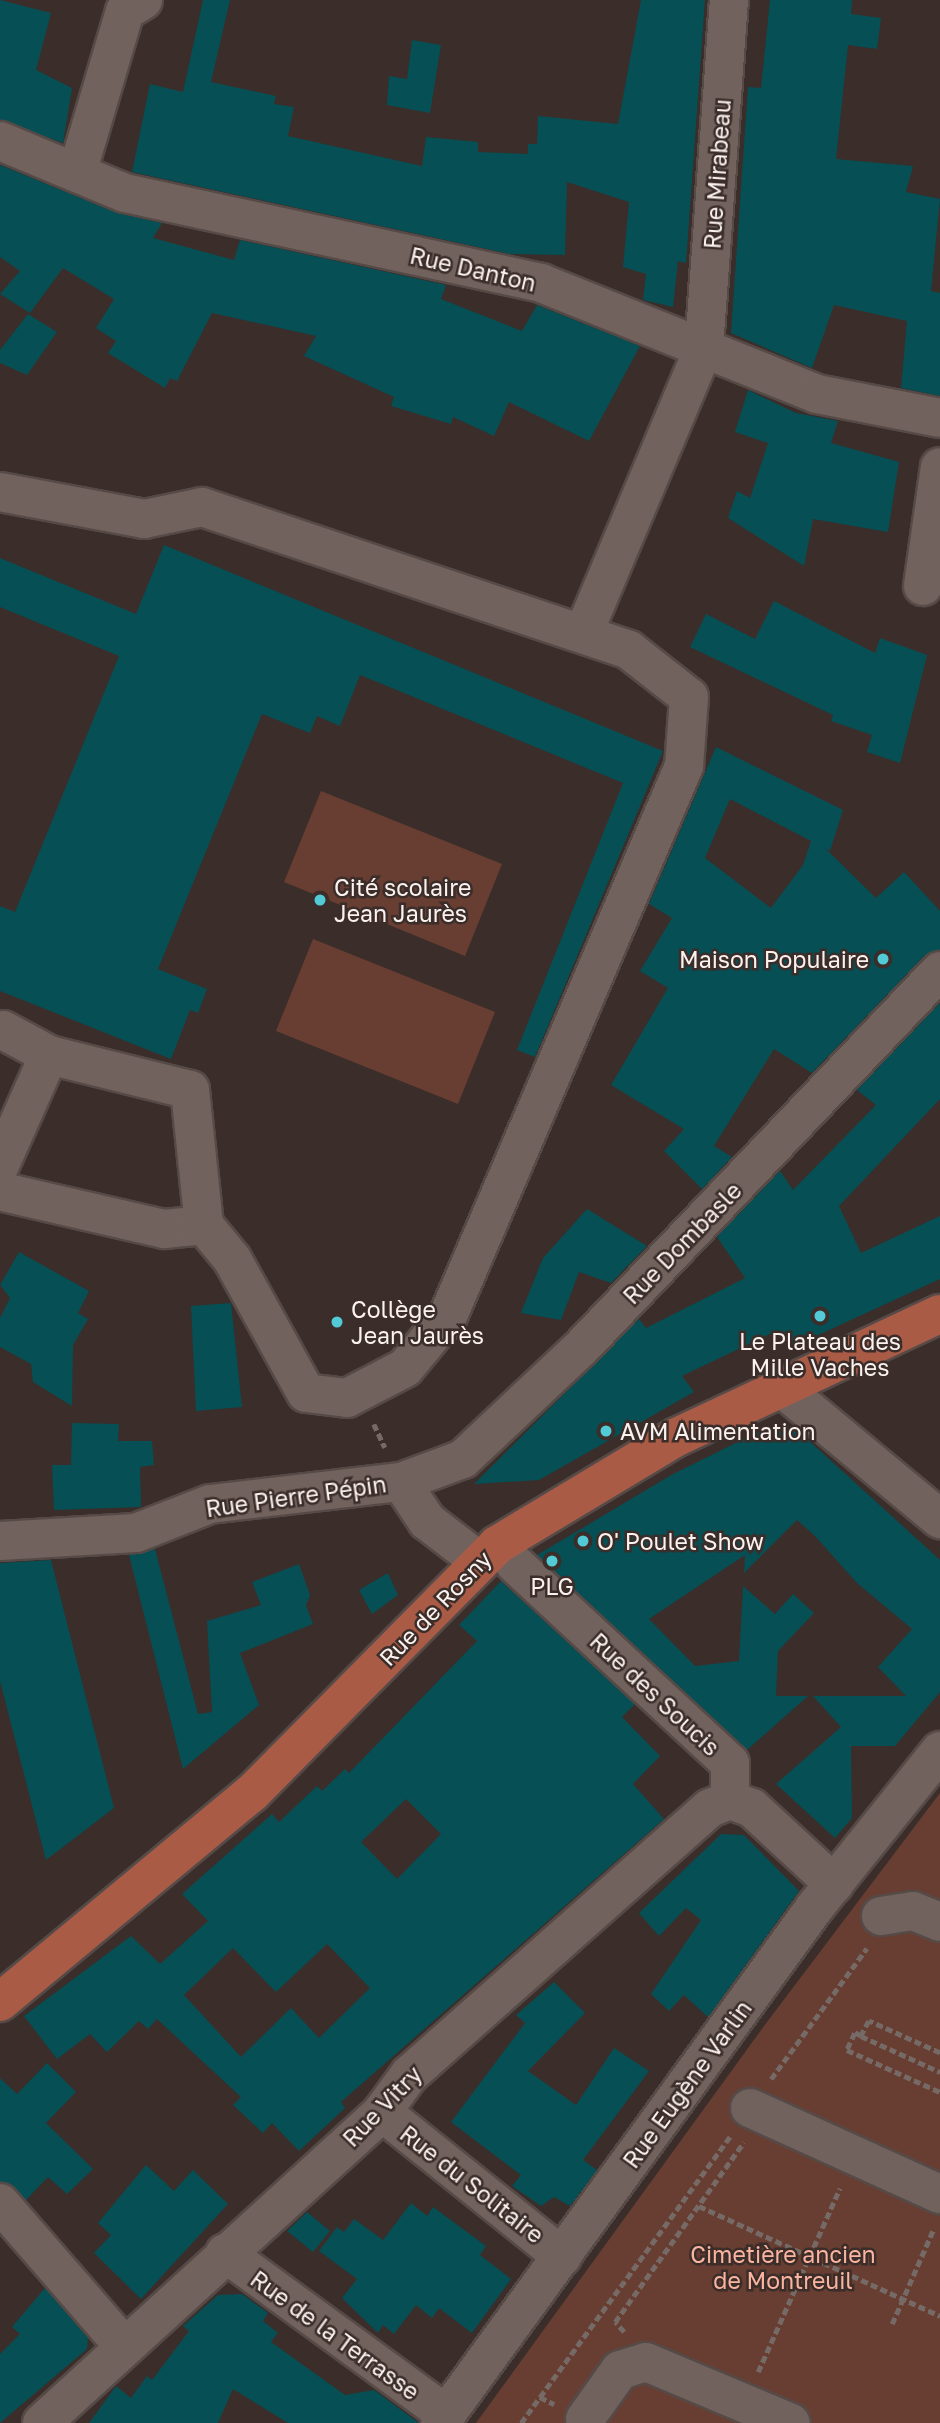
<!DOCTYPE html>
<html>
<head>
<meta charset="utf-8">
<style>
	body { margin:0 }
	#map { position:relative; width:940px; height:2423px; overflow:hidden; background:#3b2d29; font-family:"Golos Text",sans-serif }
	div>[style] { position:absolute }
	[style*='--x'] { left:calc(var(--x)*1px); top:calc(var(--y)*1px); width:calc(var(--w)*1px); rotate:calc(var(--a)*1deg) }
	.green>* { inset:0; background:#683e32 }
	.building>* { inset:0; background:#064f55 }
	.path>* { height:4.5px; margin-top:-2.25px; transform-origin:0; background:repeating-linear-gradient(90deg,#766a66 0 7px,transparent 0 10.5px) }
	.roads { filter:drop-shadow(2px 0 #564a47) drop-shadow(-2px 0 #564a47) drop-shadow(0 2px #564a47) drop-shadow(0 -2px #564a47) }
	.minor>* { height:38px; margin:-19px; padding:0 19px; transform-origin:19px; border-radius:19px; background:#71625d }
	.major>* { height:38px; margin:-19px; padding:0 19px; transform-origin:19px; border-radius:19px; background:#aa5b46 }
	.dots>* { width:19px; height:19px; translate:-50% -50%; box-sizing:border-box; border:4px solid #3b2d29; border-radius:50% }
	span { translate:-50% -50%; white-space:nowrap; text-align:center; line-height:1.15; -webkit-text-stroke:5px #3b2d29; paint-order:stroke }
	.street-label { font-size:23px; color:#fbf2ef }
	.poi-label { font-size:23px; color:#fbf2ef }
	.left { translate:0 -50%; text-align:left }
	.right { translate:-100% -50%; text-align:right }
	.park-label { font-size:23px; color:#fbb4a0 }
</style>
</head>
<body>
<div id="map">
	<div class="green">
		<i style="clip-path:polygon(321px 791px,502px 864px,465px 956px,284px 882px)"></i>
		<i style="clip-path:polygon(313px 939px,495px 1012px,458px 1104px,276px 1031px)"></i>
		<i style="clip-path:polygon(940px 1793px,940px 2423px,476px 2423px,764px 2026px)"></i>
	</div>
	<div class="building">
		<i style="clip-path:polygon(0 0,51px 13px,36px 70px,72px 88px,63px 143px,0 120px)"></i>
		<i style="clip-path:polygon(203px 0,230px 0,211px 82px,276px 96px,274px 104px,294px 107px,288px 136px,422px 166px,426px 137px,478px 142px,478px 152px,528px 154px,528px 144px,537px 144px,538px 116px,618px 124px,641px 0,705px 0,686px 263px,678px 261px,673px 307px,643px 300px,646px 274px,623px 267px,629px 202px,567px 182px,565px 255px,510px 254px,132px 172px,150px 84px,183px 92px)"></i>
		<i style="clip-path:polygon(770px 0,852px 0,851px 14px,881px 18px,877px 49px,848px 45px,836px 159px,913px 166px,906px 192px,940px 199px,931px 291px,940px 293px,940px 396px,901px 388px,907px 321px,834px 305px,812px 368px,731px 333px,748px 87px,761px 88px)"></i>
		<i style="clip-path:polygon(412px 40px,441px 45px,430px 113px,387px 105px,389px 76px,407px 79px)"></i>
		<i style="clip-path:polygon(0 165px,117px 213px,162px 223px,153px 238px,234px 260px,240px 240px,446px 285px,441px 299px,522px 331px,537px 305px,640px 346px,589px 441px,509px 402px,494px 436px,453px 417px,451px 424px,391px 406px,394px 397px,304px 356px,316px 336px,212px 313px,177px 381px,170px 378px,165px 388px,108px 353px,116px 341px,96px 328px,114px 299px,63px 268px,30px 313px,0 294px,20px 271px,0 257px)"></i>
		<i style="clip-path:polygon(28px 314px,57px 332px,27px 375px,0 363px,0 350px)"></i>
		<i style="clip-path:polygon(748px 390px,796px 413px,838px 421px,831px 443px,899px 462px,888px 532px,813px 519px,804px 566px,728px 518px,737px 491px,750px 498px,768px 443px,735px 432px)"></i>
		<i style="clip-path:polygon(164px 545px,663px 751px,535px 1057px,517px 1050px,623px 783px,360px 675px,340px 726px,317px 716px,310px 733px,262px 714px,158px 969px,207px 989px,198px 1013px,190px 1010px,171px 1059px,0 991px,0 906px,15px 912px,119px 656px,0 607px,0 558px,136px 614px)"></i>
		<i style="clip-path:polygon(774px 601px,875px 653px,880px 638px,927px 655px,900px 763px,867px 752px,872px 735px,831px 721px,833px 715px,690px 647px,706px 614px,755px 639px)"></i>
		<i style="clip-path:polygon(evenodd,716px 747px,843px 810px,830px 851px,825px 848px,876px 898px,904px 872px,940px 911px,940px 950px,924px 956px,812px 1073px,774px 1049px,714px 1146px,732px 1157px,702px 1189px,664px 1151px,684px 1129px,611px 1085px,668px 988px,640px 971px,672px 918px,649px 904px,716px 747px,730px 799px,811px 841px,803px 865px,771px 908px,705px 858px,730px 799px)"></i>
		<i style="clip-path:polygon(940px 1003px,940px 1099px,839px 1206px,861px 1253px,940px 1216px,940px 1279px,790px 1348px,778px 1330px,682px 1376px,694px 1392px,539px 1480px,474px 1484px,639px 1319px,646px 1328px,745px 1278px,717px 1237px,780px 1171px,793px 1190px,876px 1105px,857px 1090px)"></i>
		<i style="clip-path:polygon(587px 1209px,647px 1246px,611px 1283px,579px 1272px,561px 1320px,521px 1313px,543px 1258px)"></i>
		<i style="clip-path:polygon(19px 1252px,89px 1291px,78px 1313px,88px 1319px,73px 1345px,72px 1406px,33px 1382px,31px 1364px,0 1347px,0 1318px,10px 1298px,0 1285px)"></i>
		<i style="clip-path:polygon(231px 1303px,242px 1407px,196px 1411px,191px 1306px)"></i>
		<i style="clip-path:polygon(72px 1423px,119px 1424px,118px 1441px,152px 1441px,154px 1465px,140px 1467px,141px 1507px,54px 1510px,52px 1465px,71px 1465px)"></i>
		<i style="clip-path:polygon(774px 1424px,794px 1427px,940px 1560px,940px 1692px,895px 1746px,851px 1746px,852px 1818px,835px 1838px,776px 1784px,841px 1727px,813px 1696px,906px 1696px,878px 1667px,912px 1629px,857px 1583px,815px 1536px,797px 1520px,744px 1573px,745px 1555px,649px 1619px,695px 1666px,739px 1661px,743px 1586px,775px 1614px,793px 1594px,814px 1613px,778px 1651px,776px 1696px,808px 1696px,747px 1750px,537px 1555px,673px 1474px)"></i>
		<i style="clip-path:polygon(155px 1549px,198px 1714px,212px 1712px,207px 1621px,261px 1605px,252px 1582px,299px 1564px,310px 1595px,306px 1605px,313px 1624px,240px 1653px,259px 1705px,183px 1769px,129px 1555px)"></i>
		<i style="clip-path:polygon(51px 1560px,114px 1808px,46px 1860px,0 1681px,0 1563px)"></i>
		<i style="clip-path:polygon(388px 1573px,398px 1595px,372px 1614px,359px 1590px)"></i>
		<i style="clip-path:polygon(evenodd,501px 1581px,635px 1704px,622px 1717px,660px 1756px,633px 1784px,664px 1819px,341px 2102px,345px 2108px,299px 2151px,272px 2123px,263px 2133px,233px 2105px,241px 2097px,157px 2019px,148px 2029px,139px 2021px,107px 2052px,90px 2034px,57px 2059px,24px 2016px,131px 1936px,160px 1964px,208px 1921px,182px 1894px,272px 1814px,279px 1822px,317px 1786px,322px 1791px,345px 1769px,349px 1773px,477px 1641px,459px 1625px,501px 1581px,406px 1799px,441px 1834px,397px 1879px,361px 1842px,406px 1799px,501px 1581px,327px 1944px,370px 1988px,319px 2038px,291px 2008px,241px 2057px,184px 1995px,233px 1948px,276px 1992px,327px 1944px)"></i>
		<i style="clip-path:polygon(721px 1834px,744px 1835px,799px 1891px,708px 2017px,684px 1995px,669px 2011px,651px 1994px,701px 1920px,686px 1908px,659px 1936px,639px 1913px)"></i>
		<i style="clip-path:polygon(554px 1982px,585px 2013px,528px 2071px,576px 2105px,614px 2048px,649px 2071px,583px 2160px,597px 2170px,570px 2206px,554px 2197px,541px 2206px,512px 2186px,521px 2175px,451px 2122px,525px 2023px,516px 2015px)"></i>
		<i style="clip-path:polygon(47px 2063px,76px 2092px,46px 2123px,93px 2169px,67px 2194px,48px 2177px,26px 2200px,0 2182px,0 2078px,17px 2094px)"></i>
		<i style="clip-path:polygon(146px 2165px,174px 2191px,193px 2170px,228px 2204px,141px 2299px,94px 2253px,111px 2235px,98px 2223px)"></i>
		<i style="clip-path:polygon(411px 2203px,427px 2216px,433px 2207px,486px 2246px,480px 2255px,511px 2279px,472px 2333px,439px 2308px,432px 2318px,416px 2305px,394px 2334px,383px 2325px,378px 2333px,342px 2298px,357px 2279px,319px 2251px,337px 2227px,344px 2232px,354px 2219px,383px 2240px)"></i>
		<i style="clip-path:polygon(307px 2212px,330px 2231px,313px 2252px,287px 2231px)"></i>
		<i style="clip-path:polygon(45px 2288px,88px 2338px,87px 2349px,0 2423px,0 2354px,20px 2334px,12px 2327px)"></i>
		<i style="clip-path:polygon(242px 2294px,268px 2313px,263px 2321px,278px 2333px,271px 2342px,345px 2395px,374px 2390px,419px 2423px,288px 2423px,233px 2389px,218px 2423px,89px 2423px,116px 2386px,131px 2398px,147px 2376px,152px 2380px,189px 2331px,183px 2326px,218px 2295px)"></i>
	</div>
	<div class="path">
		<i style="--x:374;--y:1424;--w:26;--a:65"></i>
		<i style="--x:861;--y:2036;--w:7;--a:-153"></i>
		<i style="--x:855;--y:2033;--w:19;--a:115"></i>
		<i style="--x:847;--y:2050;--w:102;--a:24.3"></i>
		<i style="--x:940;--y:2053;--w:78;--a:-155.7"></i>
		<i style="--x:869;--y:2021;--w:17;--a:118"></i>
		<i style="--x:861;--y:2036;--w:87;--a:24.5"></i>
		<i style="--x:771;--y:2079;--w:162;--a:-53.8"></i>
		<i style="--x:699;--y:2206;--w:265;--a:24.5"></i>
		<i style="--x:892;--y:2324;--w:105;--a:-66.4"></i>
		<i style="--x:624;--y:2332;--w:13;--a:-132"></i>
		<i style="--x:615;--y:2322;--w:221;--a:-54.4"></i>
		<i style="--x:758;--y:2372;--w:201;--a:-66"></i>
		<i style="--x:540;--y:2397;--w:324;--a:-53.9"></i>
		<i style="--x:521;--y:2423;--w:32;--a:-54"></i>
		<i style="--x:540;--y:2397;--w:16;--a:27"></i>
	</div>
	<div class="roads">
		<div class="minor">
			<i style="--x:0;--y:141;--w:135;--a:22.6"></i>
			<i style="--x:125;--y:193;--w:426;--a:12.2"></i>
			<i style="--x:541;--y:283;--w:297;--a:21.9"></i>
			<i style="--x:817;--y:394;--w:125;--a:11"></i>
			<i style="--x:77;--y:173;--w:169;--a:-73.5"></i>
			<i style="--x:125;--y:11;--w:21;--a:-31"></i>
			<i style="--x:0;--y:492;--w:147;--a:10.6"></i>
			<i style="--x:144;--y:519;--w:59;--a:-11.7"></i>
			<i style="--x:202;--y:507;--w:450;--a:18.5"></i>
			<i style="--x:629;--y:650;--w:76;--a:38.1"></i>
			<i style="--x:689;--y:697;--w:69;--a:94.1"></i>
			<i style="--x:684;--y:766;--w:598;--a:113.22"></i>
			<i style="--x:448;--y:1316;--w:67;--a:129.6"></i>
			<i style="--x:405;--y:1368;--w:65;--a:152.7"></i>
			<i style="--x:347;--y:1398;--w:41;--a:-173"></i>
			<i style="--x:306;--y:1393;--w:153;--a:-118.9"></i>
			<i style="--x:232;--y:1259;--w:44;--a:-129.5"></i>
			<i style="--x:204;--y:1225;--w:40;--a:174.3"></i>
			<i style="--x:164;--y:1229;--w:168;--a:-167"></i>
			<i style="--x:923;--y:586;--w:120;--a:-81.9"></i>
			<i style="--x:583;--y:634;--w:311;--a:-67.1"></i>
			<i style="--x:704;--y:348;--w:349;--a:-85.9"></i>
			<i style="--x:3;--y:1030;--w:52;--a:28.5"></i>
			<i style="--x:49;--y:1055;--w:145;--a:13.9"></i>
			<i style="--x:190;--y:1090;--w:136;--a:84.1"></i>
			<i style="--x:0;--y:1165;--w:120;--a:-66"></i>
			<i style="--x:781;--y:1387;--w:207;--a:39.7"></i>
			<i style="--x:401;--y:1482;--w:47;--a:56.3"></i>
			<i style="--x:427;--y:1521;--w:66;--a:37.6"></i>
			<i style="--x:0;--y:1541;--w:136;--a:-3.4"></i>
			<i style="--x:136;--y:1533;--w:79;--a:-21.4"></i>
			<i style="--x:210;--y:1504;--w:192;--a:-6.6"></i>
			<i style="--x:401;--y:1482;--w:66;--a:-20.4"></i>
			<i style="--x:463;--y:1459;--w:163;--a:-43.3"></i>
			<i style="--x:582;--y:1347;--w:519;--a:-46.4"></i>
			<i style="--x:515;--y:1564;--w:293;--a:42.8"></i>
			<i style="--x:730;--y:1763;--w:37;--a:90"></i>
			<i style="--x:881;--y:1916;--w:32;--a:-9"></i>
			<i style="--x:913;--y:1911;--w:29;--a:22"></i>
			<i style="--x:750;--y:2108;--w:209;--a:24.4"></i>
			<i style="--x:382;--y:2112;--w:231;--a:38.7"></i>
			<i style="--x:0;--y:2203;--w:186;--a:49.1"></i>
			<i style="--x:225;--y:2253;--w:273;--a:36.1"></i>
			<i style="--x:585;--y:2419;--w:60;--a:-54.5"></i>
			<i style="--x:620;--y:2370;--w:27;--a:-17"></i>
			<i style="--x:646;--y:2362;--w:157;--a:22.8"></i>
			<i style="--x:42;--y:2423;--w:461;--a:-42.4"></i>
			<i style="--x:382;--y:2112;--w:46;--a:-53.9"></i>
			<i style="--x:409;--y:2075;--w:402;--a:-41.6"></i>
			<i style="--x:710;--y:1808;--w:22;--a:-22"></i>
			<i style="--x:730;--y:1800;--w:23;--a:20"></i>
			<i style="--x:752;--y:1808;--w:112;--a:42.8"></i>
			<i style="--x:440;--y:2423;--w:638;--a:-53.99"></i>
			<i style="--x:815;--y:1907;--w:200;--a:-51.3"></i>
		</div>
		<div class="major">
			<i style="--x:0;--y:2002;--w:327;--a:-39.7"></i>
			<i style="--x:252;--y:1793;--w:349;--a:-45.3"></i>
			<i style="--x:497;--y:1545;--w:210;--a:-31"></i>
			<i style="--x:677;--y:1437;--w:290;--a:-25.1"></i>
		</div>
	</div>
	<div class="dots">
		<i style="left:320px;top:900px;background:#52cbd7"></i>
		<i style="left:883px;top:959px;background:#52cbd7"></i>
		<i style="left:820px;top:1316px;background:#52cbd7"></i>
		<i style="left:337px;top:1322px;background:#52cbd7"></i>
		<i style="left:606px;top:1431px;background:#52cbd7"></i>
		<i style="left:583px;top:1541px;background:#52cbd7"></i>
		<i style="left:552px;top:1561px;background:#52cbd7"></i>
	</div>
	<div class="street-label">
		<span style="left:717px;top:174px;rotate:-86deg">Rue Mirabeau</span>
		<span style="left:473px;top:269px;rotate:13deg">Rue Danton</span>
		<span style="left:682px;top:1243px;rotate:-46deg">Rue Dombasle</span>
		<span style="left:296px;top:1496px;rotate:-8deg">Rue Pierre Pépin</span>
		<span style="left:435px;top:1608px;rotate:-46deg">Rue de Rosny</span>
		<span style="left:655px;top:1694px;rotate:43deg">Rue des Soucis</span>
		<span style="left:687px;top:2084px;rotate:-54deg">Rue Eugène Varlin</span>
		<span style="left:382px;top:2106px;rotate:-46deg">Rue Vitry</span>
		<span style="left:472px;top:2184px;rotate:38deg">Rue du Solitaire</span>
		<span style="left:335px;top:2335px;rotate:36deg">Rue de la Terrasse</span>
	</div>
	<div class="poi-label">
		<span class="left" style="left:334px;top:900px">Cité scolaire<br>Jean Jaurès</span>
		<span class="right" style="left:869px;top:959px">Maison Populaire</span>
		<span class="left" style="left:351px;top:1322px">Collège<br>Jean Jaurès</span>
		<span style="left:820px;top:1354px">Le Plateau des<br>Mille Vaches</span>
		<span class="left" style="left:620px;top:1431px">AVM Alimentation</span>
		<span class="left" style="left:597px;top:1541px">O' Poulet Show</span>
		<span style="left:552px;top:1586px">PLG</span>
	</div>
	<div class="park-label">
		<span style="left:783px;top:2267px">Cimetière ancien<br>de Montreuil</span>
	</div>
</div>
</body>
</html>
